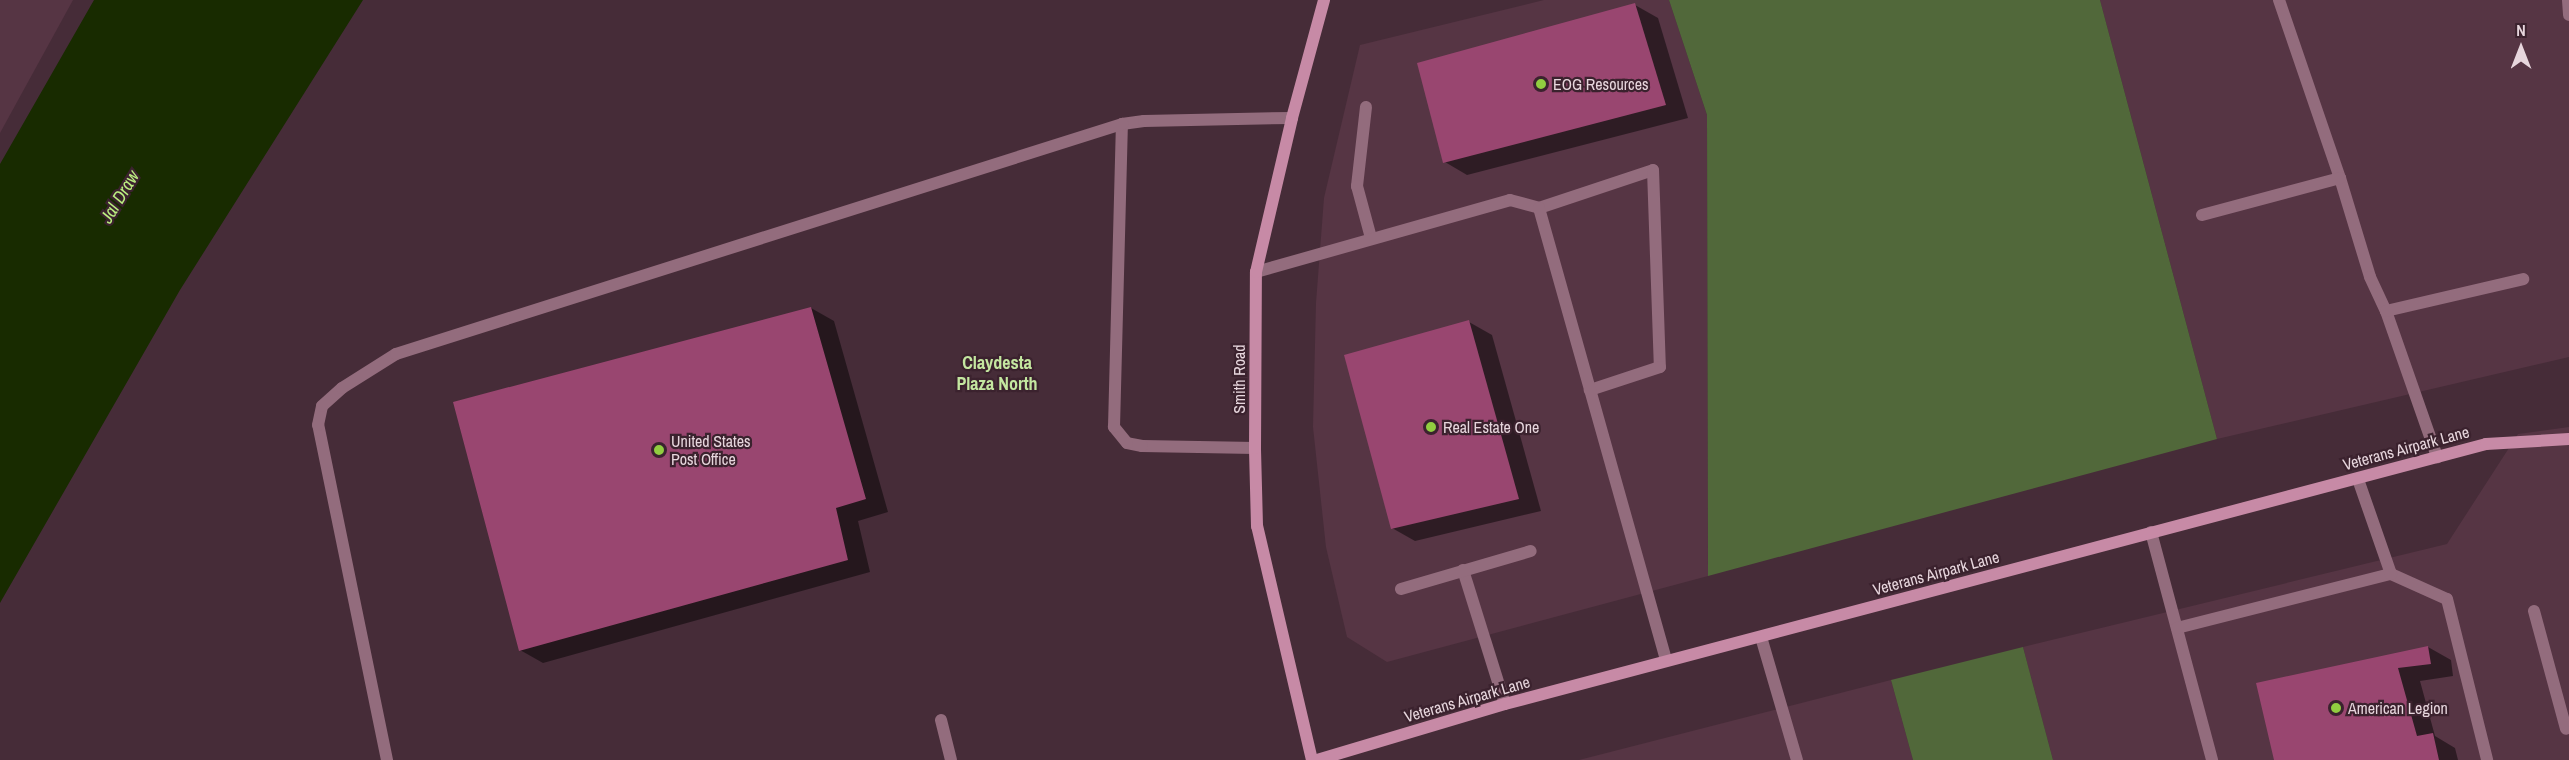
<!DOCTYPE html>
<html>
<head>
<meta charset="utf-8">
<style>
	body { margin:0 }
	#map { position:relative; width:2569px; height:760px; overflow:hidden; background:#462c38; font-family:"Archivo Narrow",sans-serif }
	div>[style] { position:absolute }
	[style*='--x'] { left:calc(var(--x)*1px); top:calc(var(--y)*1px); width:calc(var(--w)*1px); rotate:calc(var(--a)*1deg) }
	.built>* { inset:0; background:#563544 }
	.green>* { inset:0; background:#51683a }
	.water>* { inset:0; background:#182b00 }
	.shadow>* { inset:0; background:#0007 }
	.building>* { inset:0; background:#994670 }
	.lane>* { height:12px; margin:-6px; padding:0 6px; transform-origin:6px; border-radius:6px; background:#936c7d }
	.secondary>* { height:12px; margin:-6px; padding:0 6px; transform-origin:6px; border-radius:6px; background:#c78aa6 }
	.dots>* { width:16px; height:16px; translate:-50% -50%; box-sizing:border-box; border:3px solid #3b222e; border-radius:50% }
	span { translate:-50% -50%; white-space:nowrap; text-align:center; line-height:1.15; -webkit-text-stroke:4.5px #3b222e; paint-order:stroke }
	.poi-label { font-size:16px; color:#e7d6dd }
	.left { translate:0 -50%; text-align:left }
	.street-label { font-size:16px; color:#e7d6dd }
	.water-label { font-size:18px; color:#bbef80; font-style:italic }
	.neighbourhood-label { font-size:18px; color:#c4e7a0; font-weight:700 }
	.north { position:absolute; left:2491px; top:18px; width:60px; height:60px; -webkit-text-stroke:4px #3b222e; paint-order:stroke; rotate:0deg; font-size:16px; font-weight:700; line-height:24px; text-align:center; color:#e7d6dd }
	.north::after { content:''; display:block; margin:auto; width:21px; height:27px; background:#e7d6dd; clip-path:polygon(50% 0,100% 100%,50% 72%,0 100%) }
</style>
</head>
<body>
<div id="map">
	<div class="built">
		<i style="clip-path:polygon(0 0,73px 0,0 133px)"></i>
		<i style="clip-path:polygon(1544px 0,1669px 0,1707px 115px,1708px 576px,1387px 662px,1347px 637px,1326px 547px,1313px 427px,1316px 303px,1324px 198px,1360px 45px)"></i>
		<i style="clip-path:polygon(2100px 0,2569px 0,2569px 357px,2217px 439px)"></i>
		<i style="clip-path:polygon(2569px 427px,2569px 760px,2053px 760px,2023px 647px,2447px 544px,2518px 434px)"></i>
		<i style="clip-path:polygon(1891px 680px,1913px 760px,1579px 760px)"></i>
	</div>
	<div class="green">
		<i style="clip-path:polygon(1669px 0,2100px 0,2217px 439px,1708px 576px,1707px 115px)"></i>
		<i style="clip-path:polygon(2023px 647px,2053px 760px,1913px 760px,1891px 680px)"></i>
	</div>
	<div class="water">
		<i style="clip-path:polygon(94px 0,363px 0,180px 290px,0 603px,0 164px)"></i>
	</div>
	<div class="shadow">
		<i style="clip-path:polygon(1635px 5px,1658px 18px,1688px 118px,1467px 175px,1445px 162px)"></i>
		<i style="clip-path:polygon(811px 308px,834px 321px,888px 512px,858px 521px,870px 572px,543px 663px,520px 650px)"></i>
		<i style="clip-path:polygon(1469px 322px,1492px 335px,1541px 511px,1415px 541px,1392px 528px)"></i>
		<i style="clip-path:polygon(2428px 647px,2451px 660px,2453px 676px,2420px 681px,2435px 736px,2455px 748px,2458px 760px,2276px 760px,2258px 685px)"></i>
	</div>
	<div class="building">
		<i style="clip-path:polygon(1635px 3px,1666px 105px,1443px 163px,1417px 63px)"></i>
		<i style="clip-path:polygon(811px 307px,866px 499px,836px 508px,848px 560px,519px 651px,453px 402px)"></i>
		<i style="clip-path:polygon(1469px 320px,1519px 499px,1391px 529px,1344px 355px)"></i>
		<i style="clip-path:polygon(2428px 646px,2431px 664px,2398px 668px,2417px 736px,2433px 733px,2439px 760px,2274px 760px,2256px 683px)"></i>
	</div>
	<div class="lane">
		<i style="--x:2279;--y:0;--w:188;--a:71.1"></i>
		<i style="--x:2340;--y:178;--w:103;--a:73.1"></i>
		<i style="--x:2370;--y:277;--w:38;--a:65"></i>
		<i style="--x:2386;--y:311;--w:155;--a:70.7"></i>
		<i style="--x:2568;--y:0;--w:15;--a:86"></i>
		<i style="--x:1366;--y:107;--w:80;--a:96.5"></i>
		<i style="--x:1357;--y:186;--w:54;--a:74.9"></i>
		<i style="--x:1539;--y:208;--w:120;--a:-18.4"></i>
		<i style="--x:1653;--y:170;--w:197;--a:88"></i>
		<i style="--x:1660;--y:367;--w:74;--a:161.8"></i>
		<i style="--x:2202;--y:215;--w:143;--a:-15"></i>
		<i style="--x:1256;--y:272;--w:264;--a:-15.8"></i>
		<i style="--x:1510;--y:200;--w:30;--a:15"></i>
		<i style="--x:1539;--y:208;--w:470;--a:74.3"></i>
		<i style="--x:2386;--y:311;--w:141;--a:-13.1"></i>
		<i style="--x:1255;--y:448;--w:113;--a:-179"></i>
		<i style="--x:1142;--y:446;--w:15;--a:-169"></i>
		<i style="--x:1127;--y:443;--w:21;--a:-129"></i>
		<i style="--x:1114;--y:427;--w:303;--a:-88.5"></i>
		<i style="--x:1122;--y:124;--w:22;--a:-8"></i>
		<i style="--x:1144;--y:121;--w:148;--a:-1.2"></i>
		<i style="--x:2151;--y:532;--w:236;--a:75"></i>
		<i style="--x:1463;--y:570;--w:140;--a:72.6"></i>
		<i style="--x:2391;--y:574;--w:61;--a:24.1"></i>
		<i style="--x:2447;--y:599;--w:166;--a:76"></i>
		<i style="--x:1401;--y:589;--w:135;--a:-16.3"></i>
		<i style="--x:2534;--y:611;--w:122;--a:74.8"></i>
		<i style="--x:2177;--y:628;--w:221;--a:-14.2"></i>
		<i style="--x:2391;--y:574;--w:101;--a:-109.2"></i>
		<i style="--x:1761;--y:637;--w:128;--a:73.7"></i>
		<i style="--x:941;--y:720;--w:41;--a:76"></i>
		<i style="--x:387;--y:760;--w:342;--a:-101.6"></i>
		<i style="--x:318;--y:425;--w:19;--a:-78"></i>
		<i style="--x:322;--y:406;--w:27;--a:-42"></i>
		<i style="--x:342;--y:388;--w:64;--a:-32.2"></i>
		<i style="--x:396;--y:354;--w:762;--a:-17.58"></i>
	</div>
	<div class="secondary">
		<i style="--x:1312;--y:760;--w:240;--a:-103.2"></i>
		<i style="--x:1257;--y:526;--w:78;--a:-91.5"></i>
		<i style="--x:1255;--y:448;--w:176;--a:-89.7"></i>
		<i style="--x:1256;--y:272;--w:158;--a:-76.8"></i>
		<i style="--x:1292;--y:118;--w:122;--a:-74.8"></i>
		<i style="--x:1317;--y:760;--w:196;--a:-16.6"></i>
		<i style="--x:1505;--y:704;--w:1015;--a:-14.84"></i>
		<i style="--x:2486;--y:444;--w:83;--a:-3.4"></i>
	</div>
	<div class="dots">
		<i style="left:1541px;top:84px;background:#91cd40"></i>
		<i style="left:1431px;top:427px;background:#91cd40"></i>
		<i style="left:659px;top:450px;background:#91cd40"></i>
		<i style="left:2336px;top:708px;background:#91cd40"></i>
	</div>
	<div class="poi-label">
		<span class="left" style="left:1553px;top:84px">EOG Resources</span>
		<span class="left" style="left:1443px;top:427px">Real Estate One</span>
		<span class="left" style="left:671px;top:450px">United States<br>Post Office</span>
		<span class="left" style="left:2348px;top:708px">American Legion</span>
	</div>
	<div class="street-label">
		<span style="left:1239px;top:379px;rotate:-90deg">Smith Road</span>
		<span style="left:2406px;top:448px;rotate:-15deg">Veterans Airpark Lane</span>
		<span style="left:1936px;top:573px;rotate:-15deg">Veterans Airpark Lane</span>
		<span style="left:1467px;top:699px;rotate:-16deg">Veterans Airpark Lane</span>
	</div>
	<div class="water-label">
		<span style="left:120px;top:197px;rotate:-59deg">Jal Draw</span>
	</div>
	<div class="neighbourhood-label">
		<span style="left:997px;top:374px">Claydesta<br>Plaza North</span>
	</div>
	<div class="north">N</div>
</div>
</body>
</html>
